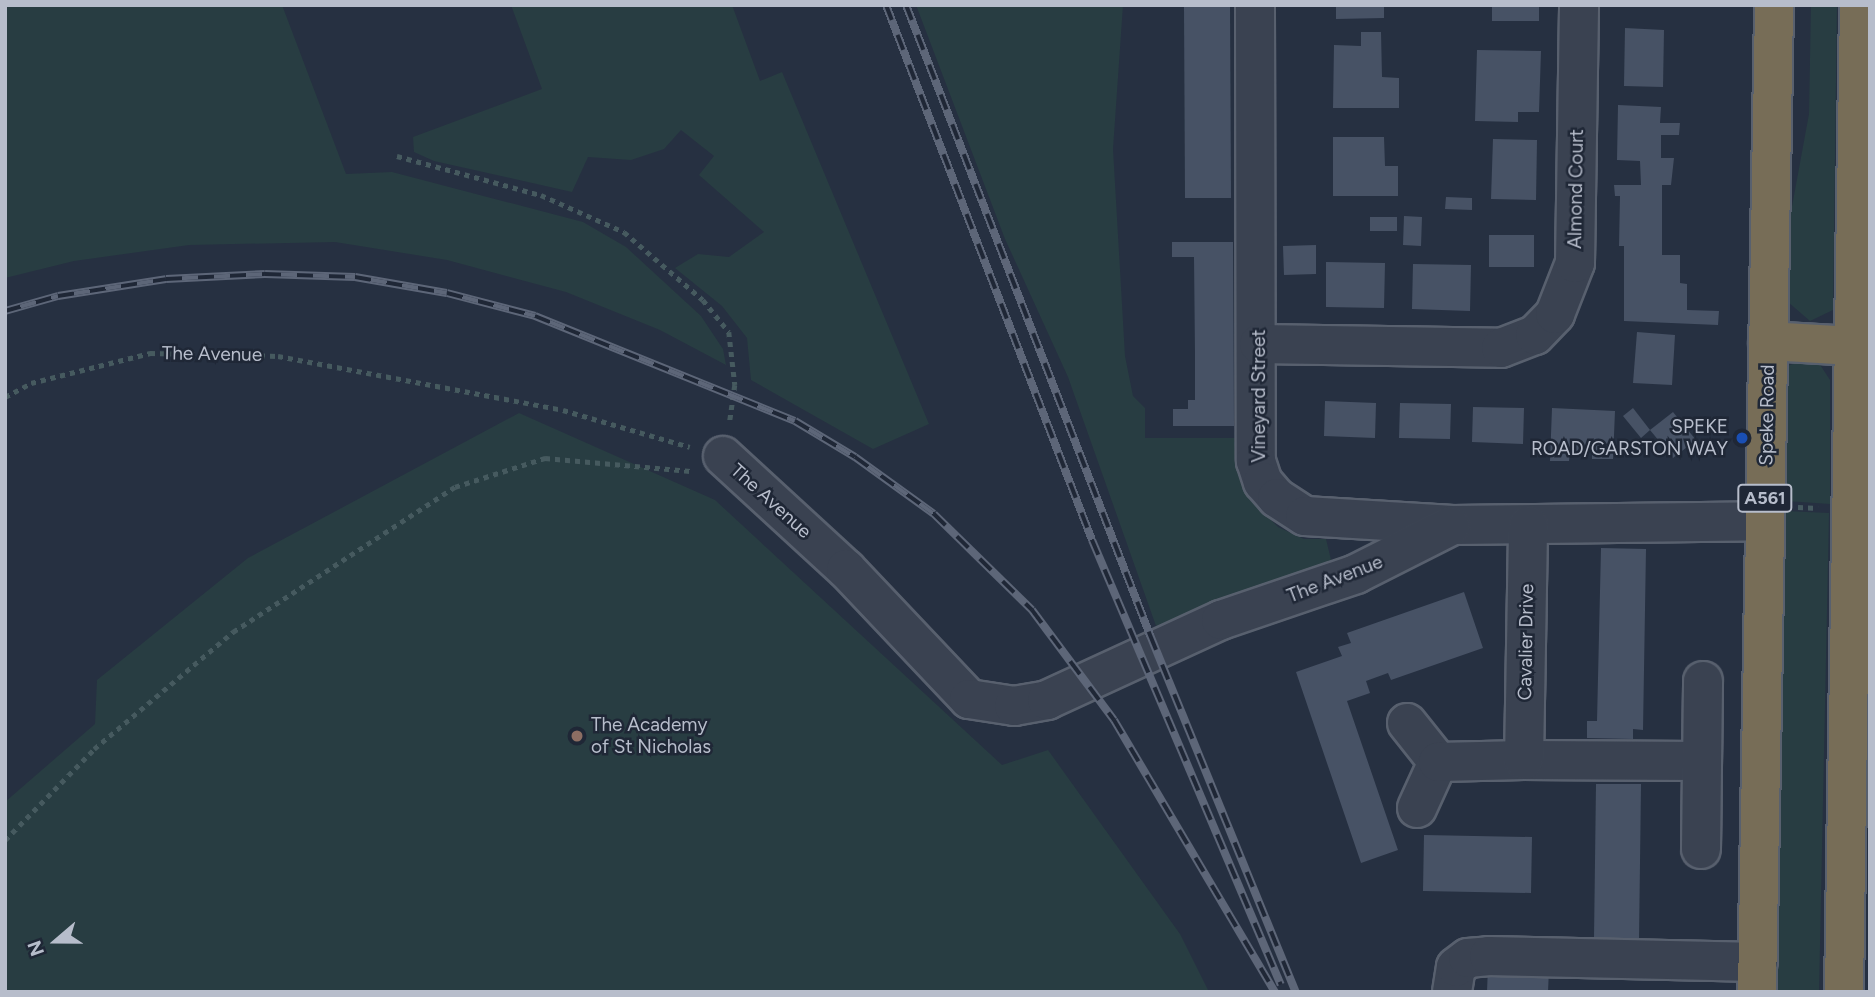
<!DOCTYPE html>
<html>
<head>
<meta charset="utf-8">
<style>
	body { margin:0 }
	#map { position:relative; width:1875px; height:997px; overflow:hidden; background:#263041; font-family:Figtree,sans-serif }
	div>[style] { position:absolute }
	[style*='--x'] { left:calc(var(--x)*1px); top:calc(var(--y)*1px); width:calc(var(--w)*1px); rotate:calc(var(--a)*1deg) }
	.green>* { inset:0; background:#283d42 }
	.building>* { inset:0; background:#475265 }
	.path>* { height:4.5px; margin-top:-2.25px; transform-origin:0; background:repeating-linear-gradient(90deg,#465a5f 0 5px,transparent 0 10px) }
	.roads { filter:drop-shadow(2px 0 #58606e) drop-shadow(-2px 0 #58606e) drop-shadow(0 2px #58606e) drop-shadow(0 -2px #58606e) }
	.minor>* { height:38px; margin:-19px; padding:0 19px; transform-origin:19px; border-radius:19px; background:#3a4251 }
	.highway>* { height:38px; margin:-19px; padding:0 19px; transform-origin:19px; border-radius:19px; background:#776d57 }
	.rail>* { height:8px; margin-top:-4px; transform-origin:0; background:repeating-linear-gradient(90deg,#1f2736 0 16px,#5d6678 0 32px); box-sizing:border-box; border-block:2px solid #5d6678 }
	.dots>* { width:19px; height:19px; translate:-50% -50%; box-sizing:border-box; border:4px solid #1f2736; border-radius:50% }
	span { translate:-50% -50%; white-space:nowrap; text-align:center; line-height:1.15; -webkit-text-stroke:5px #1f2736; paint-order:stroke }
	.shield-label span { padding:2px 5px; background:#1f2736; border:2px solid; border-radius:5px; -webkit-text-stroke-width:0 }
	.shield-label { font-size:18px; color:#b7bdcb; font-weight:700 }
	.street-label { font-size:19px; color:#b7bdcb }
	.poi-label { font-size:19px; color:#b7bdcb }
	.right { translate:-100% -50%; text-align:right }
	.left { translate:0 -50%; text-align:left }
	.frame { position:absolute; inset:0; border:7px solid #b7bdcb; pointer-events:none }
	.north { position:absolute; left:21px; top:906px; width:70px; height:70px; -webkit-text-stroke:5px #1f2736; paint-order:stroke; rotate:250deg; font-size:19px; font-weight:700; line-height:28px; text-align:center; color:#b7bdcb }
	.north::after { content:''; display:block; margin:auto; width:24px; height:32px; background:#b7bdcb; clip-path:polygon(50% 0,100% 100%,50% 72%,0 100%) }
</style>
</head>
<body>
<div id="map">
	<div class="green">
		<i style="clip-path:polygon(5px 5px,282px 5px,346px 174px,392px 172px,583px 222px,626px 247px,701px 316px,723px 349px,726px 365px,660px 330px,566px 292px,447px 260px,335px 242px,189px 245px,74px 261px,5px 278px)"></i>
		<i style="clip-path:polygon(511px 5px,732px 5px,760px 81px,782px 72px,929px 424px,873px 449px,751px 380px,747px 338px,722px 306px,675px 268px,698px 254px,729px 257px,764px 232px,699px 175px,714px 156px,681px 130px,664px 149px,631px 160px,588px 157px,572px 192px,434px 161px,414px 152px,413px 137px,542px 89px)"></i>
		<i style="clip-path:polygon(916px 5px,1123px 5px,1113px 149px,1125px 356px,1133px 396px,1145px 408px,1145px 438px,1235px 438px,1250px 499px,1278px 527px,1304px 539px,1326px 539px,1332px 564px,1156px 626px,1068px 377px,1005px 239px)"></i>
		<i style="clip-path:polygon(1811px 5px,1837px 5px,1833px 310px,1810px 321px,1788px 302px,1791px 212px,1809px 114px)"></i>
		<i style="clip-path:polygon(1815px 357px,1830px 380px,1830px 504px,1786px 501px,1787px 366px)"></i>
		<i style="clip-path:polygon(519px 413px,715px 500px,1002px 765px,1048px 750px,1180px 934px,1209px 992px,5px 992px,5px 802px,95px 724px,97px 680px,248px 558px)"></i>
		<i style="clip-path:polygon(1785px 511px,1829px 513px,1819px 992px,1777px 992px)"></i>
	</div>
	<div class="building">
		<i style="clip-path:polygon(1184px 5px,1230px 5px,1231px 198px,1185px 198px)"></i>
		<i style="clip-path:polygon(1336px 5px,1384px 5px,1384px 18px,1336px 19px)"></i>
		<i style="clip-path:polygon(1492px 5px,1539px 5px,1539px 21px,1492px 21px)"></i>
		<i style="clip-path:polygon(1625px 28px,1664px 30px,1663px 87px,1624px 86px)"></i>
		<i style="clip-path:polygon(1361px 32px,1381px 32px,1382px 77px,1399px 78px,1399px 108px,1333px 108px,1334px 45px,1361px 46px)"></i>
		<i style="clip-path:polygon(1477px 50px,1541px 51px,1539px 112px,1518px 112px,1518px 122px,1475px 121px)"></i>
		<i style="clip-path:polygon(1618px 105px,1661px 107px,1660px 123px,1680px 123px,1679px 135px,1661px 135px,1661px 158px,1674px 158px,1671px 185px,1662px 185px,1662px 255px,1680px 255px,1680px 283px,1687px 284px,1687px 310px,1719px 311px,1718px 325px,1624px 321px,1624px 246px,1619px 246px,1620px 196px,1615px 196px,1614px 185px,1641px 185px,1640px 161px,1617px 160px)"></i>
		<i style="clip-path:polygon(1333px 137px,1384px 137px,1385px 166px,1398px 166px,1398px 196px,1333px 196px)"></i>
		<i style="clip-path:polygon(1493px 139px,1537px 140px,1536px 200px,1491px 199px)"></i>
		<i style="clip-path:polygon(1446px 197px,1472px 198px,1472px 210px,1445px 209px)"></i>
		<i style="clip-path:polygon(1404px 216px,1422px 217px,1421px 246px,1403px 245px)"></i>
		<i style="clip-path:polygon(1370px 217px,1397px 217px,1397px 231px,1370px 231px)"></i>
		<i style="clip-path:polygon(1489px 235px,1534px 235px,1534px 267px,1489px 267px)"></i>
		<i style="clip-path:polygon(1172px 242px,1233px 242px,1234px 426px,1173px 426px,1173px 409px,1188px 409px,1188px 400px,1195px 400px,1195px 355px,1194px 257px,1172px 257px)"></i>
		<i style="clip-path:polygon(1316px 245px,1316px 274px,1284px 275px,1283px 246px)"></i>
		<i style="clip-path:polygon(1326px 262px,1385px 263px,1384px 308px,1326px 307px)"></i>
		<i style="clip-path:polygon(1413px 264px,1471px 265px,1470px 311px,1412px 309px)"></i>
		<i style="clip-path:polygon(1637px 332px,1675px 335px,1672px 385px,1633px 383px)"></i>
		<i style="clip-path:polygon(1325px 401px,1376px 403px,1375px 438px,1324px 436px)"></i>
		<i style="clip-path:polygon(1400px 403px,1451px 404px,1450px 439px,1399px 438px)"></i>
		<i style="clip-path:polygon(1473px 407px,1524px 408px,1523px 444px,1472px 442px)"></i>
		<i style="clip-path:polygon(1552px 408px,1615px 411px,1613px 459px,1592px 459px,1592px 451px,1570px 451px,1569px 461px,1550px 461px)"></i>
		<i style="clip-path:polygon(1633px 408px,1650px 430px,1641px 438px,1623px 416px)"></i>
		<i style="clip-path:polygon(1673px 412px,1696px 440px,1673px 458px,1650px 430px)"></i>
		<i style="clip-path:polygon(1601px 548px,1646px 549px,1643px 730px,1633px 729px,1633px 739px,1587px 738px,1587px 721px,1597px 721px)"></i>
		<i style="clip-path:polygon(1464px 592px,1483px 648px,1391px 680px,1388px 673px,1366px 681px,1370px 693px,1347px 701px,1398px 850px,1361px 863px,1296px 672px,1342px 656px,1338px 647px,1351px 643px,1347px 633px)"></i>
		<i style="clip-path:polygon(1596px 784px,1641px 784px,1639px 940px,1594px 939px)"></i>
		<i style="clip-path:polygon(1424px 835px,1532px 837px,1531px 893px,1423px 891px)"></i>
		<i style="clip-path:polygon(1488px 966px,1549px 969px,1548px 992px,1487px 992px)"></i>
	</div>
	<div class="path">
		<i style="--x:397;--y:156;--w:149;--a:15.2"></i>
		<i style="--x:541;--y:195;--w:91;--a:24"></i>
		<i style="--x:624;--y:232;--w:104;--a:40.7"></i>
		<i style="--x:703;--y:300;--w:41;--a:50.9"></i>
		<i style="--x:729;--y:332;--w:53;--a:83.5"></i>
		<i style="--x:735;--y:385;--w:37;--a:98"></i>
		<i style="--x:5;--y:397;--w:30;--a:-28"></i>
		<i style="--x:31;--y:383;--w:123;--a:-14.1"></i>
		<i style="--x:150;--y:353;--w:128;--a:1.3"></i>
		<i style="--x:278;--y:356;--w:290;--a:10.7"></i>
		<i style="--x:563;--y:410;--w:132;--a:16.2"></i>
		<i style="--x:1798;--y:507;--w:20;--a:3"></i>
		<i style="--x:5;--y:840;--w:127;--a:-45.6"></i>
		<i style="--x:94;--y:749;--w:182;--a:-40.1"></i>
		<i style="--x:233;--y:632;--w:265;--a:-33.2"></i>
		<i style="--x:455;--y:487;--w:95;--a:-17.9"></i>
		<i style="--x:545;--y:458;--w:146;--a:5.1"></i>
	</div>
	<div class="roads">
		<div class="minor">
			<i style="--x:1255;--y:5;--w:456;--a:89.9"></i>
			<i style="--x:1256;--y:461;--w:22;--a:72"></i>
			<i style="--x:1263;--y:482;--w:21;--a:49"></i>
			<i style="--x:1277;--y:498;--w:33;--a:33"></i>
			<i style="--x:1305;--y:516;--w:148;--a:3.5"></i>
			<i style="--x:1453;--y:525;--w:311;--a:-0.7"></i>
			<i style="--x:1259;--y:344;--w:242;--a:0.9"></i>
			<i style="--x:1501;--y:348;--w:36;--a:-21"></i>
			<i style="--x:1535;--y:335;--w:29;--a:-46"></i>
			<i style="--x:1555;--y:314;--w:55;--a:-68.6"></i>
			<i style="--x:1575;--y:263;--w:258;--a:-89.1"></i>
			<i style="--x:723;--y:456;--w:167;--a:42.6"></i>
			<i style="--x:846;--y:569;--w:179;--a:46.6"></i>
			<i style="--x:969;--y:699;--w:46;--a:8.8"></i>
			<i style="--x:1014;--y:706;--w:34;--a:-10"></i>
			<i style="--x:1047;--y:700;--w:192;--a:-24.7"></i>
			<i style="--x:1221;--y:620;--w:143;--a:-18.8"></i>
			<i style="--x:1356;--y:574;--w:106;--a:-26.8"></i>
			<i style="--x:1407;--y:723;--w:50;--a:51.5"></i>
			<i style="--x:1524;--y:760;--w:175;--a:0.3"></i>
			<i style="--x:1417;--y:808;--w:51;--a:-65.5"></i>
			<i style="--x:1438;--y:762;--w:86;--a:-1.3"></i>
			<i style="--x:1524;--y:760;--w:235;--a:-89"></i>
			<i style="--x:1701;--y:849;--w:168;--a:-89.3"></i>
			<i style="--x:1452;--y:992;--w:25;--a:-81"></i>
			<i style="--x:1456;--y:967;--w:15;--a:-37"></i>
			<i style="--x:1468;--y:958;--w:21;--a:-5"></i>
			<i style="--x:1489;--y:956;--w:269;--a:1.3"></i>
		</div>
		<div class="highway">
			<i style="--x:1768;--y:341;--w:83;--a:3.4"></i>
			<i style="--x:1757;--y:992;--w:987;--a:-89.01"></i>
			<i style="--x:1844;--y:992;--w:987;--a:-89.13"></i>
		</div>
	</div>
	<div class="rail">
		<i style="--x:886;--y:5;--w:573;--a:68.94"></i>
		<i style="--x:1092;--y:540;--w:483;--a:67"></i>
		<i style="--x:906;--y:5;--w:676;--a:68.83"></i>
		<i style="--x:1150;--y:635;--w:386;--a:67.8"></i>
		<i style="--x:5;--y:311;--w:55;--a:-15.8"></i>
		<i style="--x:58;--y:296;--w:109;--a:-8.9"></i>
		<i style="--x:166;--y:279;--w:99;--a:-2.9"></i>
		<i style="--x:265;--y:274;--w:90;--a:1.9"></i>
		<i style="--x:355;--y:277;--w:93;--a:9.9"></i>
		<i style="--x:447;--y:293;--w:91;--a:14.6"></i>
		<i style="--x:535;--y:316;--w:280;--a:22"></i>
		<i style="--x:795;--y:421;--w:70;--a:31"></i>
		<i style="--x:855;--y:457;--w:97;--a:35.8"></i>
		<i style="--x:934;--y:514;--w:137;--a:44.4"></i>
		<i style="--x:1032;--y:610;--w:137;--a:53.3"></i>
		<i style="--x:1114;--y:720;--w:316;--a:59.4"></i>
	</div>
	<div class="dots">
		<i style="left:1742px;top:438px;background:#1a4fb4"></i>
		<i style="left:577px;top:736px;background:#8d6e63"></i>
	</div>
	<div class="shield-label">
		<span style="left:1765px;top:498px">A561</span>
	</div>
	<div class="street-label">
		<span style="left:1576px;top:189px;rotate:-89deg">Almond Court</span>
		<span style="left:212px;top:354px;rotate:1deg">The Avenue</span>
		<span style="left:1259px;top:396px;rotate:-90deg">Vineyard Street</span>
		<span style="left:1767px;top:415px;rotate:-89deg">Speke Road</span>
		<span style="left:771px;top:501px;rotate:42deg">The Avenue</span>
		<span style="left:1335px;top:579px;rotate:-21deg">The Avenue</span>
		<span style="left:1526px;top:642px;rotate:-89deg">Cavalier Drive</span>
	</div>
	<div class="poi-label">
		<span class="right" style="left:1728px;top:438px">SPEKE<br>ROAD/GARSTON WAY</span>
		<span class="left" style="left:591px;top:736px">The Academy<br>of St Nicholas</span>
	</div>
	<div class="frame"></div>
	<div class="north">N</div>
</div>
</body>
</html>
